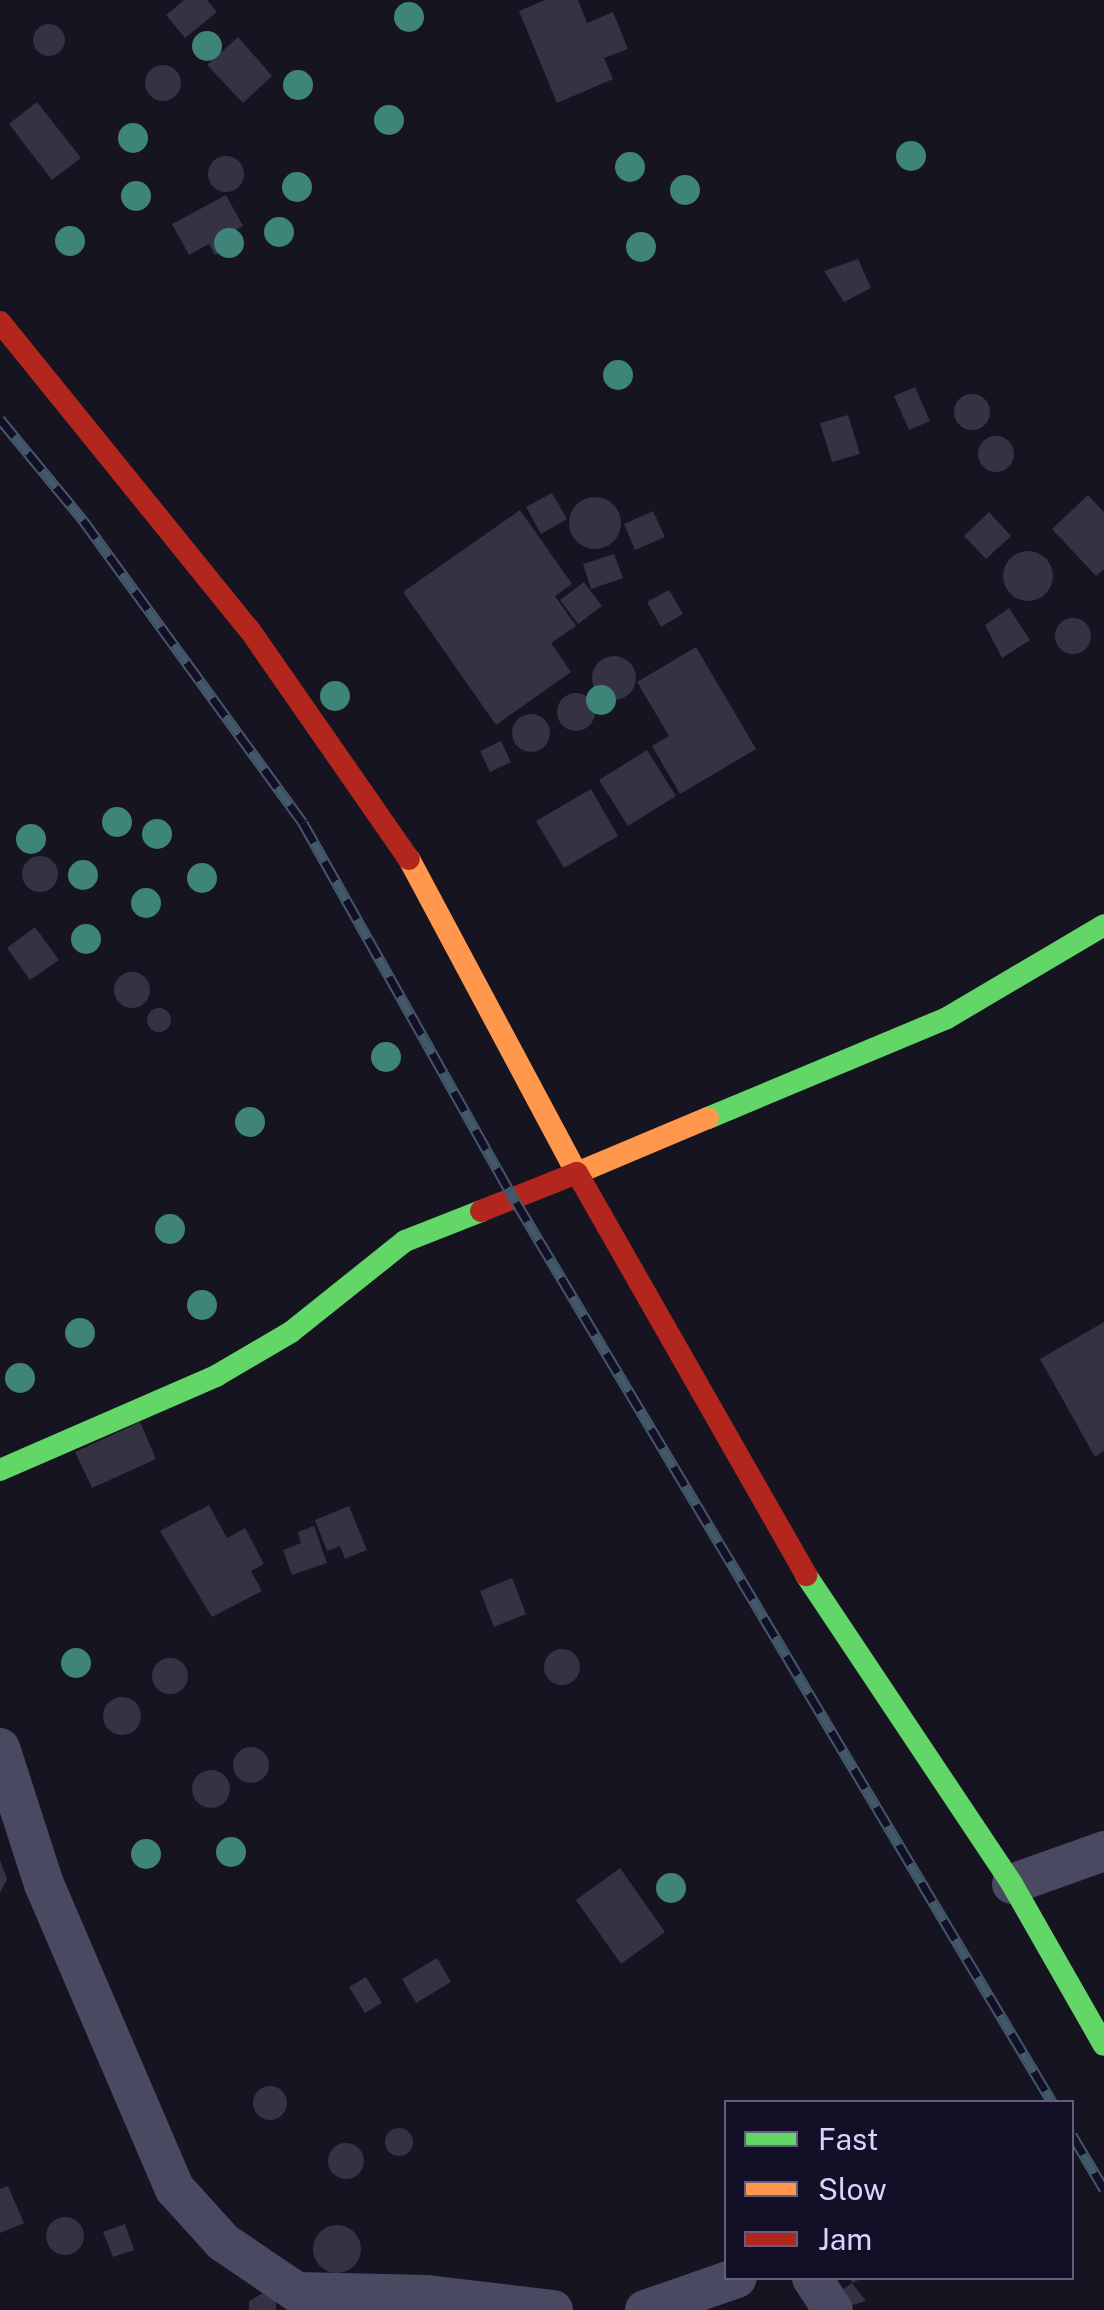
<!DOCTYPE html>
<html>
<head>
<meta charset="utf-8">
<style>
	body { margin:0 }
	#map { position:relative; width:1104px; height:2310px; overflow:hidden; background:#161421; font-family:"Public Sans",sans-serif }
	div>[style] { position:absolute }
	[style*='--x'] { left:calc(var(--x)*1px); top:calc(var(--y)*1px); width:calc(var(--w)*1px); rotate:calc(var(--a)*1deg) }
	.building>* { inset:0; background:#343243 }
	.round { border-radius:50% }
	.street>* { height:40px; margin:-20px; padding:0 20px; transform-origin:20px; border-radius:20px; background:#4a4962 }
	.fast>* { height:22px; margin:-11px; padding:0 11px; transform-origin:11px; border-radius:11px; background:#63d668 }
	.slow>* { height:22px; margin:-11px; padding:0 11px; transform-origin:11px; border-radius:11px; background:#ff974d }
	.jam>* { height:22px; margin:-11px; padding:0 11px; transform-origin:11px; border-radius:11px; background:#b3261e }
	.rail>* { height:11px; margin-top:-5.5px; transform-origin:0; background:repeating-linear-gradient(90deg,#130f26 0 22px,#43596b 0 44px); box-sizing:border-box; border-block:2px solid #43596b }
	.trees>* { width:30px; height:30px; margin:-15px; border-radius:50%; background:#3e8478 }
	span { translate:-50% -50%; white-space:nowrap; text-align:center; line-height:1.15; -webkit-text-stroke:9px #130f26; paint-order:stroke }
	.legend { position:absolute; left:724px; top:2100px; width:350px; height:180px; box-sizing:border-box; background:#130f26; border:2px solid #625e7d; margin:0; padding:12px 18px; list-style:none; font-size:30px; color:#d9d4ff }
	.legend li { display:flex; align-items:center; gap:20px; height:50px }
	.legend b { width:50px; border:2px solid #625e7d }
</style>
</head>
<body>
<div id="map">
	<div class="building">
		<i style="clip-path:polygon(184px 0,207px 0,217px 12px,185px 38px,166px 15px)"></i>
		<i style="clip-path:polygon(545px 0,578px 0,587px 23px,613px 12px,628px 49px,604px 58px,613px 79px,557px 103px,519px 11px)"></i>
		<i class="round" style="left:33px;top:24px;width:32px;height:32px"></i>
		<i style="clip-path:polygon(238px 37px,272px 76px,243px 103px,207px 65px)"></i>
		<i class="round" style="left:145px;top:65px;width:36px;height:36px"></i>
		<i style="clip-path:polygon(37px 102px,81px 158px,52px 180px,9px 124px)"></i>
		<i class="round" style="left:208px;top:156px;width:36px;height:36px"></i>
		<i style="clip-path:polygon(226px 195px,243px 226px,234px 231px,240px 242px,215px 255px,209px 244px,189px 255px,172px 224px)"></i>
		<i style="clip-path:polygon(858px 259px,871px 288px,844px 302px,824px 271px)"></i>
		<i style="clip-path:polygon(915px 387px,930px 421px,909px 430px,894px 396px)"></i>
		<i class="round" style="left:954px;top:394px;width:36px;height:36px"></i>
		<i style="clip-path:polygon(848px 415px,860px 454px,832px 462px,820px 423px)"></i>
		<i class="round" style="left:978px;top:436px;width:36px;height:36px"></i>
		<i style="clip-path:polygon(552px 493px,567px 519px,541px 534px,526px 507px)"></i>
		<i style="clip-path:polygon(1088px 495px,1104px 512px,1104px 569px,1096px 576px,1052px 529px)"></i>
		<i class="round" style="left:569px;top:497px;width:52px;height:52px"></i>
		<i style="clip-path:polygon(520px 510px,572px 584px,555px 596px,576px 626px,551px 643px,571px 672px,496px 725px,403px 592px)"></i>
		<i style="clip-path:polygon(653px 511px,665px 537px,635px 550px,624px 524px)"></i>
		<i style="clip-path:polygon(989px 512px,1011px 536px,986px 559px,964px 536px)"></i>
		<i class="round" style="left:1003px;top:551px;width:50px;height:50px"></i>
		<i style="clip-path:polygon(614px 554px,623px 578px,591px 589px,583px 564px)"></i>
		<i style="clip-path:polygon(584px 582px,602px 606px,578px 624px,560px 600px)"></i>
		<i style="clip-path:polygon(669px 590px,683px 614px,661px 627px,647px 602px)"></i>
		<i style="clip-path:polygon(1009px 608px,1030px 640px,1002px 658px,985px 625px)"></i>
		<i class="round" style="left:1055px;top:618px;width:36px;height:36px"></i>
		<i style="clip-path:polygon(696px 647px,756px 749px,680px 794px,652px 746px,669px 736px,637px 682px)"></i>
		<i class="round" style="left:592px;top:656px;width:44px;height:44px"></i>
		<i class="round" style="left:557px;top:693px;width:38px;height:38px"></i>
		<i class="round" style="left:512px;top:714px;width:38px;height:38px"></i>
		<i style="clip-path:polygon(501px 741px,511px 762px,490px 772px,480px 751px)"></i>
		<i style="clip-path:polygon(647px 750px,676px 796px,628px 826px,599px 780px)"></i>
		<i style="clip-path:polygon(591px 789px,618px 836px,564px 868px,536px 821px)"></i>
		<i class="round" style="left:22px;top:856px;width:36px;height:36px"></i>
		<i style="clip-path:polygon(35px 927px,59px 960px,30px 980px,7px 948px)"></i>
		<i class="round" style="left:114px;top:972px;width:36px;height:36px"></i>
		<i class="round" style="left:147px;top:1008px;width:24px;height:24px"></i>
		<i style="clip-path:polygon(1104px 1322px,1104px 1451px,1095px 1457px,1040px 1359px)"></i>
		<i style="clip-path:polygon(140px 1422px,156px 1459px,92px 1488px,75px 1452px)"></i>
		<i style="clip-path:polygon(209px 1505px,227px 1538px,245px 1528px,264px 1564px,251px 1571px,262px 1591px,212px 1617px,160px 1531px)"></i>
		<i style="clip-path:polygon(349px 1506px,367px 1550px,345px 1559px,340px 1546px,327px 1551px,315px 1520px)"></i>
		<i style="clip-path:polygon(314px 1526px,327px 1563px,292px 1575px,283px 1550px,301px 1543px,298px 1532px)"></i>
		<i style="clip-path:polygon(512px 1578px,526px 1614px,494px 1627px,480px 1591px)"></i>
		<i class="round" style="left:544px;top:1649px;width:36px;height:36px"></i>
		<i class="round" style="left:152px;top:1658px;width:36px;height:36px"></i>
		<i class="round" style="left:103px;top:1697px;width:38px;height:38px"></i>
		<i class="round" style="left:233px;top:1747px;width:36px;height:36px"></i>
		<i class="round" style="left:192px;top:1770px;width:38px;height:38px"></i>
		<i style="clip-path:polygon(0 1860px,7px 1879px,0 1893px)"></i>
		<i style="clip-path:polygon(620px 1868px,665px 1932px,621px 1964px,576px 1900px)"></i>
		<i style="clip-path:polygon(437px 1958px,451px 1982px,416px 2003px,402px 1979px)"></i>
		<i style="clip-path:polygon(366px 1977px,382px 2003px,365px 2013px,349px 1987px)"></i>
		<i class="round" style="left:253px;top:2086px;width:34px;height:34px"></i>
		<i class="round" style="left:385px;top:2128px;width:28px;height:28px"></i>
		<i class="round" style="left:328px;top:2143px;width:36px;height:36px"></i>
		<i style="clip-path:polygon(8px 2186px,24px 2223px,0 2233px,0 2189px)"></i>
		<i class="round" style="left:46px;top:2217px;width:38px;height:38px"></i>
		<i style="clip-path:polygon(125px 2224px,134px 2250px,113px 2257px,103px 2232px)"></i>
		<i class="round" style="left:313px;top:2225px;width:48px;height:48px"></i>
		<i style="clip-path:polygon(850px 2278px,863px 2278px,852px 2283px,866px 2301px,837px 2310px,829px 2299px,852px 2283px)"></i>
		<i style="clip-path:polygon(263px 2293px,276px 2301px,276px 2310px,249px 2310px,249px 2301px)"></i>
	</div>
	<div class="street">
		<i style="--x:0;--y:1748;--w:143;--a:72.1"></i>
		<i style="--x:44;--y:1884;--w:332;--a:66.8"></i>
		<i style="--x:175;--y:2189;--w:72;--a:47.8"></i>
		<i style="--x:223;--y:2242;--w:121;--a:34.2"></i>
		<i style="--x:1012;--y:1884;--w:98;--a:-19.7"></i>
		<i style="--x:812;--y:2278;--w:38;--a:57"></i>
		<i style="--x:297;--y:2292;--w:130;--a:1.3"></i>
		<i style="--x:427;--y:2295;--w:127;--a:6.8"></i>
		<i style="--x:645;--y:2310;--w:97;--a:-19.2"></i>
	</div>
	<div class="fast">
		<i style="--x:708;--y:1118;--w:259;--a:-22.7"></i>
		<i style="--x:947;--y:1018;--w:182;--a:-30.6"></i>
		<i style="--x:0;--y:1470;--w:236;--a:-23.5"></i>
		<i style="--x:216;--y:1376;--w:87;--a:-30.4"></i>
		<i style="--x:291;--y:1332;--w:146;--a:-38.6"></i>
		<i style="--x:405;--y:1241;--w:82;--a:-21.5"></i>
		<i style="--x:806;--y:1575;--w:371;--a:56.3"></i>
		<i style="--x:1012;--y:1884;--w:185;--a:60.3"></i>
	</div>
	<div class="slow">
		<i style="--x:409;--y:859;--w:356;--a:61.9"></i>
		<i style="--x:577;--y:1173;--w:142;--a:-22.8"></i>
	</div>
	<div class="jam">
		<i style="--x:0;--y:322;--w:395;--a:51"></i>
		<i style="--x:249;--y:629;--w:280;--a:55.2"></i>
		<i style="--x:481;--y:1211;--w:103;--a:-21.6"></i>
		<i style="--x:577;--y:1173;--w:463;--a:60.3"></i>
	</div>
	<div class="rail">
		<i style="--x:0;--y:419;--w:131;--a:50.6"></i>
		<i style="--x:83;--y:520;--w:374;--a:54"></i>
		<i style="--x:303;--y:823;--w:435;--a:60.7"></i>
		<i style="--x:516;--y:1202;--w:1048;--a:59.22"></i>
		<i style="--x:1072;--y:2135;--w:63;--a:59.3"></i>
	</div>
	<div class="trees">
		<i style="left:409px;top:17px"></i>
		<i style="left:207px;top:46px"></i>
		<i style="left:298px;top:85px"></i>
		<i style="left:389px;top:120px"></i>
		<i style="left:133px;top:138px"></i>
		<i style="left:911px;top:156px"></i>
		<i style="left:630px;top:167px"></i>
		<i style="left:297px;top:187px"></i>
		<i style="left:685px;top:190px"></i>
		<i style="left:136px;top:196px"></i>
		<i style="left:279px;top:232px"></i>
		<i style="left:70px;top:241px"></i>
		<i style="left:229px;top:243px"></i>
		<i style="left:641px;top:247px"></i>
		<i style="left:618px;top:375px"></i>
		<i style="left:335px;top:696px"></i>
		<i style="left:601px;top:700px"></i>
		<i style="left:117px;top:822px"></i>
		<i style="left:157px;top:834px"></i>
		<i style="left:31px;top:839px"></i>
		<i style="left:83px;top:875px"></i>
		<i style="left:202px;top:878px"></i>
		<i style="left:146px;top:903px"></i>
		<i style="left:86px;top:939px"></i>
		<i style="left:386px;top:1057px"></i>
		<i style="left:250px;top:1122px"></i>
		<i style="left:170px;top:1229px"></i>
		<i style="left:202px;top:1305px"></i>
		<i style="left:80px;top:1333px"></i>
		<i style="left:20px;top:1378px"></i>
		<i style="left:76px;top:1663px"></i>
		<i style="left:231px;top:1852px"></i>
		<i style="left:146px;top:1854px"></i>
		<i style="left:671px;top:1888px"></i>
	</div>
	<ul class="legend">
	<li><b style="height:12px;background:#63d668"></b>Fast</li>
	<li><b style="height:12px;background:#ff974d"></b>Slow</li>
	<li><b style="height:12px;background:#b3261e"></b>Jam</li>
	</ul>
</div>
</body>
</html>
